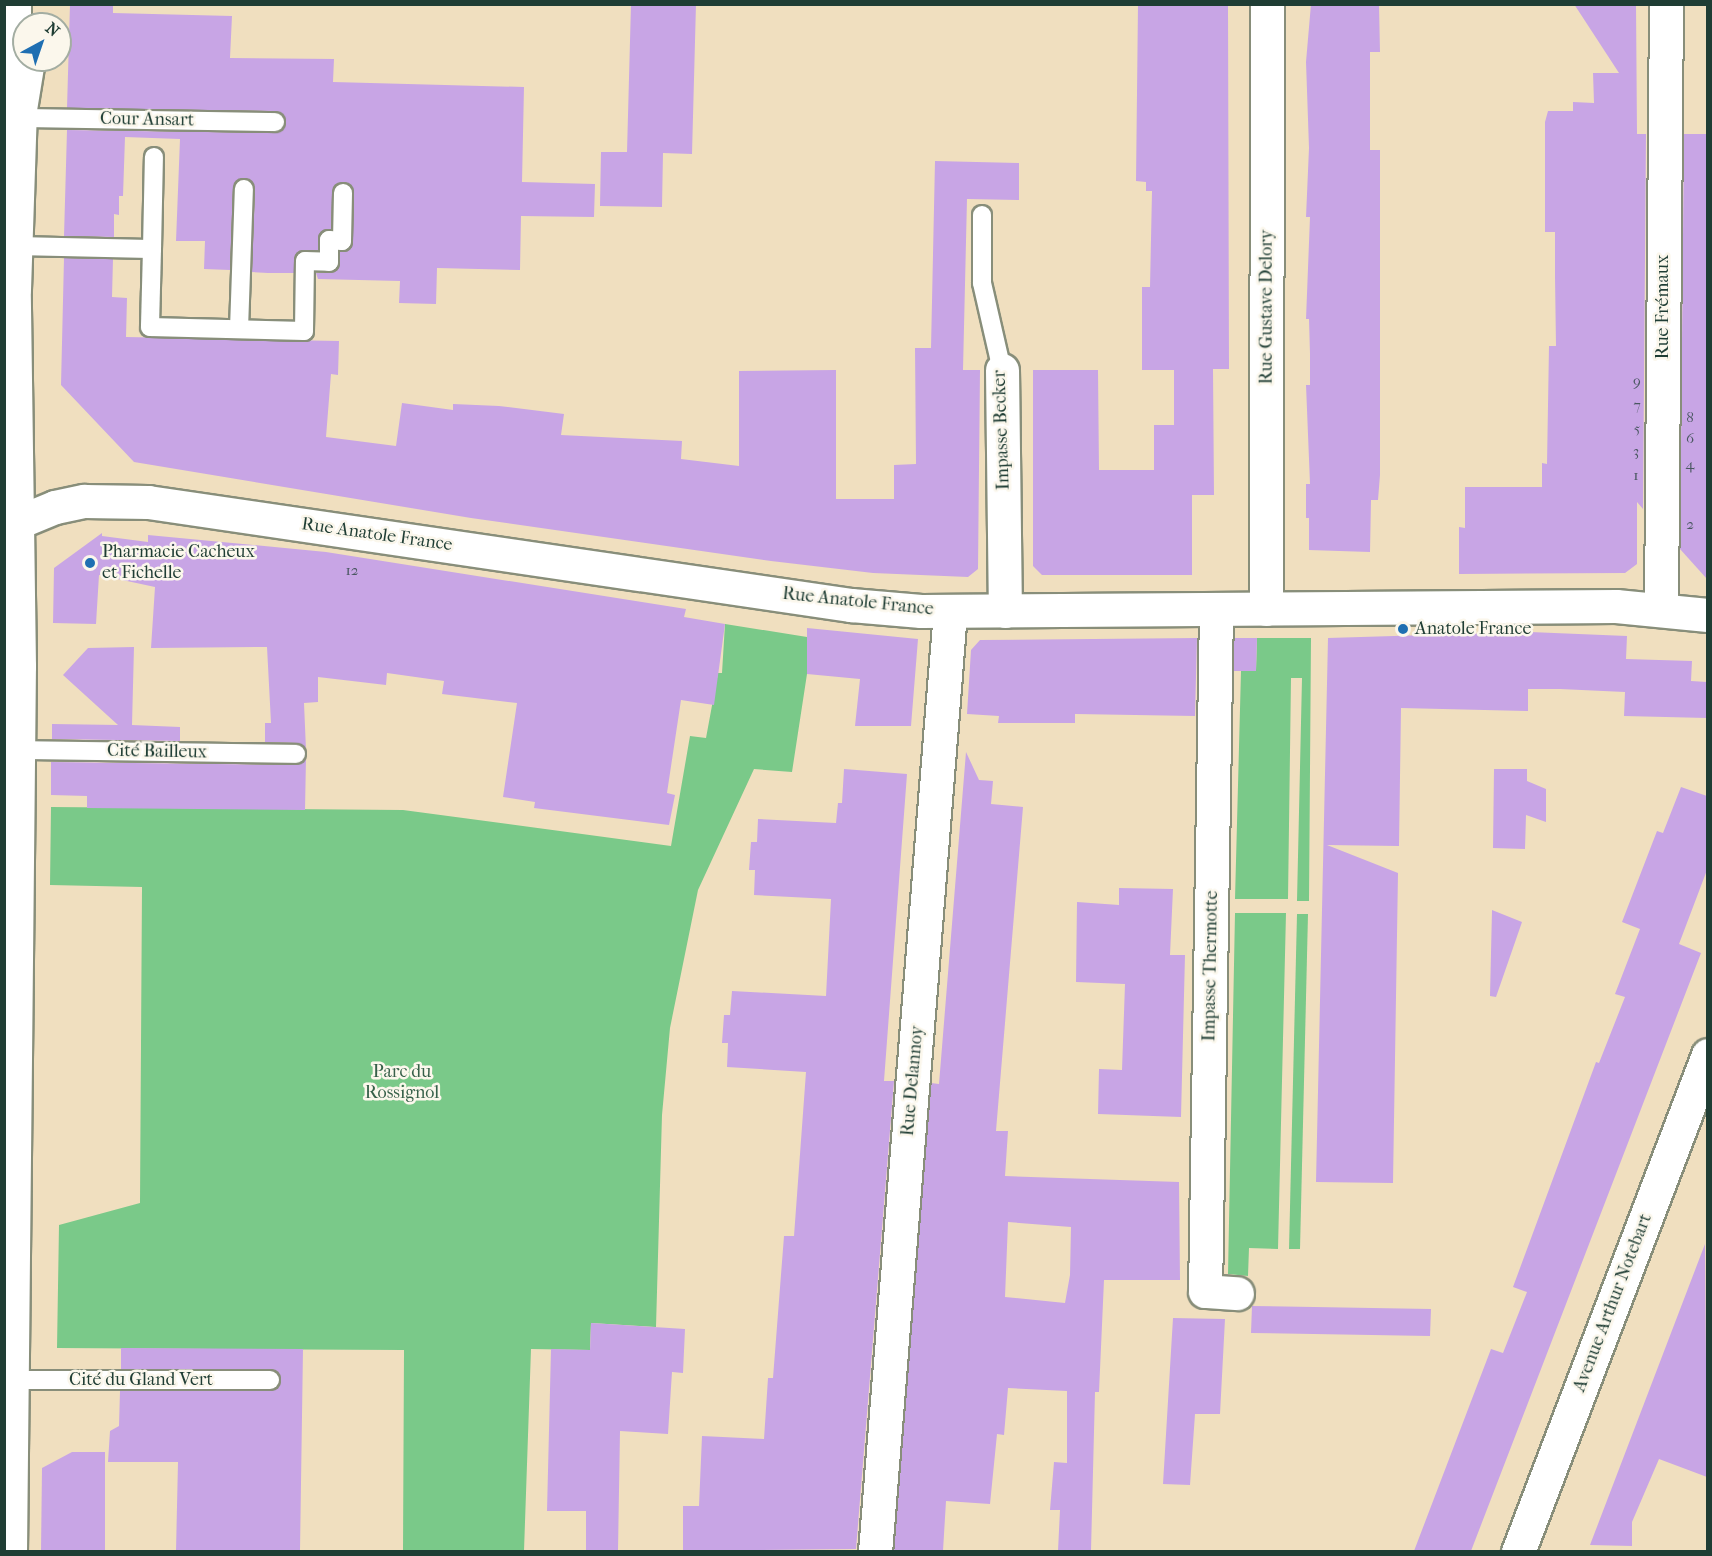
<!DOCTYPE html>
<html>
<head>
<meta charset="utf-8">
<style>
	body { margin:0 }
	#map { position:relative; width:1712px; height:1556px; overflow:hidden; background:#f0dfbf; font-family:"IM FELL French Canon",serif }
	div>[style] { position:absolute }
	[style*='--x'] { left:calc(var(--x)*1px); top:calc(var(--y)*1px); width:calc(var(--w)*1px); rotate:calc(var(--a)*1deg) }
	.green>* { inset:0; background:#7ac989 }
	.building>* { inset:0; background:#c8a5e5 }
	.roads { filter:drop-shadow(2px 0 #888e7a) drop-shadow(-2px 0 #888e7a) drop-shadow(0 2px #888e7a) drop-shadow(0 -2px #888e7a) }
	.lane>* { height:18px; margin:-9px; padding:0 9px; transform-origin:9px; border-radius:9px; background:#fff }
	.street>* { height:33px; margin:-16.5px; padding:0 16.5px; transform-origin:16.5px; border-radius:16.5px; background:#fff }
	.secondary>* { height:33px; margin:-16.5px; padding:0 16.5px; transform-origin:16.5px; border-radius:16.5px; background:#fff }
	.dots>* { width:16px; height:16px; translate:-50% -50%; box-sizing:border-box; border:3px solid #fbf7ec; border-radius:50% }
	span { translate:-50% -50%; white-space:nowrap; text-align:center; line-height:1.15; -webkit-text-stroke:5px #fbf7ec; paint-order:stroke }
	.number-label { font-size:15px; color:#495760 }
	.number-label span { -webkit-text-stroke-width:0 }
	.street-label { font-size:18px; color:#1f3d34 }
	.poi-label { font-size:18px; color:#1f3d34 }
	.left { translate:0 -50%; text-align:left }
	.park-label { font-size:18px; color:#366049 }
	.frame { position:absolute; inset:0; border:6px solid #1f3d34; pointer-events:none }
	.north { position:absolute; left:12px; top:12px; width:60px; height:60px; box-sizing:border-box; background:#fbf7ec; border:2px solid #a3ada2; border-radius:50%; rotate:40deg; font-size:16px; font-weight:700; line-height:24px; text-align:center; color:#1f3d34 }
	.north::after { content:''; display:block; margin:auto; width:21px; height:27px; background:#1f6fb2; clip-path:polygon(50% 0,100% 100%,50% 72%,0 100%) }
</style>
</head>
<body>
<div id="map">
	<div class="green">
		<i style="clip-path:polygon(725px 624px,807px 637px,807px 674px,792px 772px,754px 769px,698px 890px,670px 1028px,662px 1115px,656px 1327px,591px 1323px,590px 1350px,531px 1349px,524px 1551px,403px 1551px,404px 1350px,57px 1348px,59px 1225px,140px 1203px,142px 887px,50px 885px,51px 807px,403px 810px,671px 846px,690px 736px,706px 738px,718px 673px,722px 673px)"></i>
		<i style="clip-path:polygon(1257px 638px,1311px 638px,1309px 901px,1297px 901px,1302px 678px,1291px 678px,1288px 899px,1235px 899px,1241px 671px,1256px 670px)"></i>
		<i style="clip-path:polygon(1235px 913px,1286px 913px,1278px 1249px,1249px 1248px,1248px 1276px,1228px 1274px)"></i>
		<i style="clip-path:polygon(1297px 914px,1308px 914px,1300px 1249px,1289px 1249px)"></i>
	</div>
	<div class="building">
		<i style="clip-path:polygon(70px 4px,113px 4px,113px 13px,232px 16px,230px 58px,334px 59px,333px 82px,524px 87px,522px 182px,595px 184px,594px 217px,521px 216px,520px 270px,437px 268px,436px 304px,399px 303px,400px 281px,318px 279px,316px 273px,329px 273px,338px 268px,340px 252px,352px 246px,354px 193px,348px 183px,338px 183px,333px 188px,331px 229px,319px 235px,318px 250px,296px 255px,294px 273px,268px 273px,252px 272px,255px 189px,249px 179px,238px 179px,233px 189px,230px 270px,204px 269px,205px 241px,176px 241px,180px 139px,125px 137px,123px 196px,119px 196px,119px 215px,114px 214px,114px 237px,64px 236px,67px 130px,275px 133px,286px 123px,284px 116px,275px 111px,67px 108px)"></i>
		<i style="clip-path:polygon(631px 4px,696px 4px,692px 154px,663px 153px,662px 207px,600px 206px,601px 152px,627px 152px)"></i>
		<i style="clip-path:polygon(1138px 4px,1228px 4px,1229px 369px,1213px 369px,1214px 495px,1192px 495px,1192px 575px,1042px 575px,1033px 566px,1033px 370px,1098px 370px,1099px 470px,1154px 470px,1154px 425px,1174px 425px,1174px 370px,1142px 370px,1142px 287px,1150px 287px,1152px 191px,1146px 191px,1146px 182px,1136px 181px)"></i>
		<i style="clip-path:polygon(1311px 4px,1379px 4px,1380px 52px,1370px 52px,1370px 150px,1380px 150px,1380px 475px,1378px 500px,1371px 500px,1370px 552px,1309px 550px,1309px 518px,1306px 518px,1306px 484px,1310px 484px,1306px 385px,1310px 385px,1310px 354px,1309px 319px,1306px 319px,1310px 217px,1306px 217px,1309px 148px,1306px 62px)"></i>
		<i style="clip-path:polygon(1574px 4px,1636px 4px,1637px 134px,1646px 134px,1643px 509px,1637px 502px,1637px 564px,1625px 573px,1459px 574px,1459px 527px,1465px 528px,1465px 487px,1542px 487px,1542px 463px,1547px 464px,1549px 346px,1556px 346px,1555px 277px,1555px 232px,1545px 232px,1545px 122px,1548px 111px,1573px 111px,1573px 102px,1594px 103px,1593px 73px,1619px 73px)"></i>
		<i style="clip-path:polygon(1684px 134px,1707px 134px,1707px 579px,1680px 549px)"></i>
		<i style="clip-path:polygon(935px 161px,1019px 163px,1019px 200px,967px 199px,963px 370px,980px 370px,978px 569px,968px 577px,873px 573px,771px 561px,471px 518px,134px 462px,61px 385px,64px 258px,113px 259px,112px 297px,127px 298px,126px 337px,339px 341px,338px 375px,331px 374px,326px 437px,396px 446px,402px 403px,453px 410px,453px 404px,499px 406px,564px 414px,561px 435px,682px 441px,681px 459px,739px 466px,739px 371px,836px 370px,836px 499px,894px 499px,894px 465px,916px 464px,915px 348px,931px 348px)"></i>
		<i style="clip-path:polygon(102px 533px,102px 536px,148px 542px,148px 535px,326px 552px,686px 609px,684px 617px,725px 624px,714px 705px,681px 700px,667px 793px,675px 795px,669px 825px,534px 808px,535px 802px,503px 797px,517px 703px,442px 694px,444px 681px,387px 673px,386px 685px,318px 677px,318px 702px,304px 703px,306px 750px,297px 743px,265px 742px,265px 723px,271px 723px,267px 647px,151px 648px,155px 587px,99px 575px,96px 624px,53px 623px,54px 568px)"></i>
		<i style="clip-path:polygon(807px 628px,918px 639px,911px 726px,855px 726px,860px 679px,807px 674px)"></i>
		<i style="clip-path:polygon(1530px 632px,1627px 636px,1626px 659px,1692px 661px,1691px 681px,1707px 682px,1707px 718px,1624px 716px,1625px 692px,1560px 689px,1528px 689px,1528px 711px,1401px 708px,1399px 846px,1327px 845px,1398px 873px,1393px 1183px,1316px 1182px,1328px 638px)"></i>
		<i style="clip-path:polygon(1197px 638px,1195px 716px,1075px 714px,1075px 723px,998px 723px,999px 716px,967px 714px,971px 650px,980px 640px)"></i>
		<i style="clip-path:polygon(1234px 638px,1257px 638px,1256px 671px,1234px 671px)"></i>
		<i style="clip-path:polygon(134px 647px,132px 725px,180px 727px,180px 741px,52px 739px,52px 724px,118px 725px,63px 675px,88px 648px)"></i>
		<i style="clip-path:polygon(evenodd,966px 752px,979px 780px,993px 781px,991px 804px,1023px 807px,996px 1131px,1008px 1131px,1005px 1176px,1179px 1182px,1180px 1280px,1104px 1280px,1099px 1392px,1095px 1392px,1091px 1551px,1058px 1551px,1060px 1510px,1050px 1510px,1054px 1462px,1067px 1463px,1067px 1391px,1008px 1388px,1004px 1435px,997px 1434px,990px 1504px,946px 1501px,943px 1551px,894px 1551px,931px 1083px,939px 1084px,966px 752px,1008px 1222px,1071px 1227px,1070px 1275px,1065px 1303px,1005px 1297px,1008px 1222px)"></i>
		<i style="clip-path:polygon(306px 758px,305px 810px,87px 808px,87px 796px,51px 795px,51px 762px,296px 765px)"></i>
		<i style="clip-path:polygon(844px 769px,907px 774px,884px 1081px,894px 1081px,856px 1549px,683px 1551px,683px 1506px,699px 1506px,702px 1436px,764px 1439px,768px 1378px,773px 1378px,784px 1236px,794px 1236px,806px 1072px,727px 1067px,728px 1043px,722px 1043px,724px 1015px,730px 1015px,732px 991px,826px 996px,831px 899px,754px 895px,755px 870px,749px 870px,751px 842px,757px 842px,758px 819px,836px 823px,838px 803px,842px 803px)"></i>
		<i style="clip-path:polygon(1494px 769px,1527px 769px,1527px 781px,1546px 789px,1546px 822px,1526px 815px,1525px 849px,1493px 848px)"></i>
		<i style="clip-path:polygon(1681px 787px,1707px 796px,1707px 870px,1679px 944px,1701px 953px,1471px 1551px,1414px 1551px,1491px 1349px,1503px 1353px,1527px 1292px,1513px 1287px,1596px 1062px,1599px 1063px,1625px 997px,1615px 994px,1640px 929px,1622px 922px,1657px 831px,1663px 833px)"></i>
		<i style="clip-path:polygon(1119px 888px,1173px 889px,1170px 955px,1185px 955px,1181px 1117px,1098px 1114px,1099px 1069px,1122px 1070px,1125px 984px,1076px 982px,1077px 902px,1119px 905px)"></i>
		<i style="clip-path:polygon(1492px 910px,1522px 922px,1496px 997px,1490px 996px)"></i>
		<i style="clip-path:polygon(1705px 1244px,1707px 1477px,1659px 1459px,1632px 1522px,1632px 1546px,1590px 1545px)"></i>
		<i style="clip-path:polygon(1252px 1306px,1431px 1309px,1430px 1336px,1251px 1333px)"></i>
		<i style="clip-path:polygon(1173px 1318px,1225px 1319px,1220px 1414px,1195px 1414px,1190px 1485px,1163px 1484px)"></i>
		<i style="clip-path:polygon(591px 1323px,685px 1329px,683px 1373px,672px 1372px,668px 1434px,620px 1431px,618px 1551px,586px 1551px,586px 1511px,547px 1511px,551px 1349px,590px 1350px)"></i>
		<i style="clip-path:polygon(121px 1348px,303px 1349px,300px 1551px,176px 1551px,178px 1462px,108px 1462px,110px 1431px,119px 1426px,120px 1391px,270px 1391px,280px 1385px,279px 1374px,270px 1369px,121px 1369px)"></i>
		<i style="clip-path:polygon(72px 1452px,105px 1452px,105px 1551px,41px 1551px,42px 1468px)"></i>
	</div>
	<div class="roads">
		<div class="lane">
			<i style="--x:19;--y:118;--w:256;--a:0.9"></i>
			<i style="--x:982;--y:215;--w:68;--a:90"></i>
			<i style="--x:982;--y:283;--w:89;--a:77.1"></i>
			<i style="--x:15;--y:246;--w:137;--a:1.3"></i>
			<i style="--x:152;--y:249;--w:78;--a:91.5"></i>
			<i style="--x:150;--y:327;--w:154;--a:1.5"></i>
			<i style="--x:304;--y:331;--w:70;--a:-89.2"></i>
			<i style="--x:305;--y:261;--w:24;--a:2"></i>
			<i style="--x:329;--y:262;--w:22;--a:-90"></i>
			<i style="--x:329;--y:240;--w:13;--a:4"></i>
			<i style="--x:342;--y:241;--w:48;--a:-88.8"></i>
			<i style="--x:152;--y:249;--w:92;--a:-88.8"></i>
			<i style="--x:239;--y:329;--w:140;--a:-88"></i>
			<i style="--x:19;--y:750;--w:277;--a:0.8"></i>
			<i style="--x:12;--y:1380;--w:258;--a:0"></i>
		</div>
		<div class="street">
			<i style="--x:1002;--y:370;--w:241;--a:89.3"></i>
			<i style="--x:1216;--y:609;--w:682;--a:90.92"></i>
			<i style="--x:1205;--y:1291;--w:32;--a:4"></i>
			<i style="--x:1266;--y:609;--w:605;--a:-89.91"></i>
			<i style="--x:1661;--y:609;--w:605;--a:-89.53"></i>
			<i style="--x:875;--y:1552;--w:944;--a:-85.44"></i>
		</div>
		<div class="secondary">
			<i style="--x:14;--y:4;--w:82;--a:87.2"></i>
			<i style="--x:4;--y:528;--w:55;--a:-22.4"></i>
			<i style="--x:55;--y:507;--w:30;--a:-12"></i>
			<i style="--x:84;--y:501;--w:64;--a:0.9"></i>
			<i style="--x:148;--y:502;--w:711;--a:8.34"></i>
			<i style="--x:851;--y:605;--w:70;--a:4.9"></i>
			<i style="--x:921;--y:611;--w:695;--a:-0.41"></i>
			<i style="--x:1616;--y:606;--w:92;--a:5.6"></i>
			<i style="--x:10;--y:1552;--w:886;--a:-89.42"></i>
			<i style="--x:19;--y:666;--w:377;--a:-90.8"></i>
			<i style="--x:14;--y:289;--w:180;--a:-88.1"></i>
			<i style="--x:20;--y:109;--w:50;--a:-80.7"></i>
			<i style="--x:1518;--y:1552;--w:532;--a:-69.08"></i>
		</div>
	</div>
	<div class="dots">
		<i style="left:90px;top:563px;background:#1f6fb2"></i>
		<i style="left:1403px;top:629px;background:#1f6fb2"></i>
	</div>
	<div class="number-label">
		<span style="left:1637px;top:382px">9</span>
		<span style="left:1637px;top:406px">7</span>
		<span style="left:1690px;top:418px">8</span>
		<span style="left:1637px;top:429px">5</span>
		<span style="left:1690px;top:439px">6</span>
		<span style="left:1636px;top:452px">3</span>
		<span style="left:1690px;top:465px">4</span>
		<span style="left:1636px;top:476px">1</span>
		<span style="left:1690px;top:525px">2</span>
		<span style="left:352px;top:571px">12</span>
	</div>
	<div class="street-label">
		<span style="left:147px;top:120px;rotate:1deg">Cour Ansart</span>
		<span style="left:1267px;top:307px;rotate:-90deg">Rue Gustave Delory</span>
		<span style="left:1663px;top:307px;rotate:-90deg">Rue Frémaux</span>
		<span style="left:1002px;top:430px;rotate:-92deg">Impasse Becker</span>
		<span style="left:377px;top:535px;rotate:8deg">Rue Anatole France</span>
		<span style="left:858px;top:602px;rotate:6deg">Rue Anatole France</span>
		<span style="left:157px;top:752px;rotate:1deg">Cité Bailleux</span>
		<span style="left:1211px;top:966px;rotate:-89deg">Impasse Thermotte</span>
		<span style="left:913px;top:1081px;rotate:-85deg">Rue Delannoy</span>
		<span style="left:1613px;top:1303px;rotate:-69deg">Avenue Arthur Notebart</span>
		<span style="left:141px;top:1380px">Cité du Gland Vert</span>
	</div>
	<div class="poi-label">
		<span class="left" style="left:102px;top:563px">Pharmacie Cacheux<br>et Fichelle</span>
		<span class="left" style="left:1415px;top:629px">Anatole France</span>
	</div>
	<div class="park-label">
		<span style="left:402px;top:1083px">Parc du<br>Rossignol</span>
	</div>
	<div class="frame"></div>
	<div class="north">N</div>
</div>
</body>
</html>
